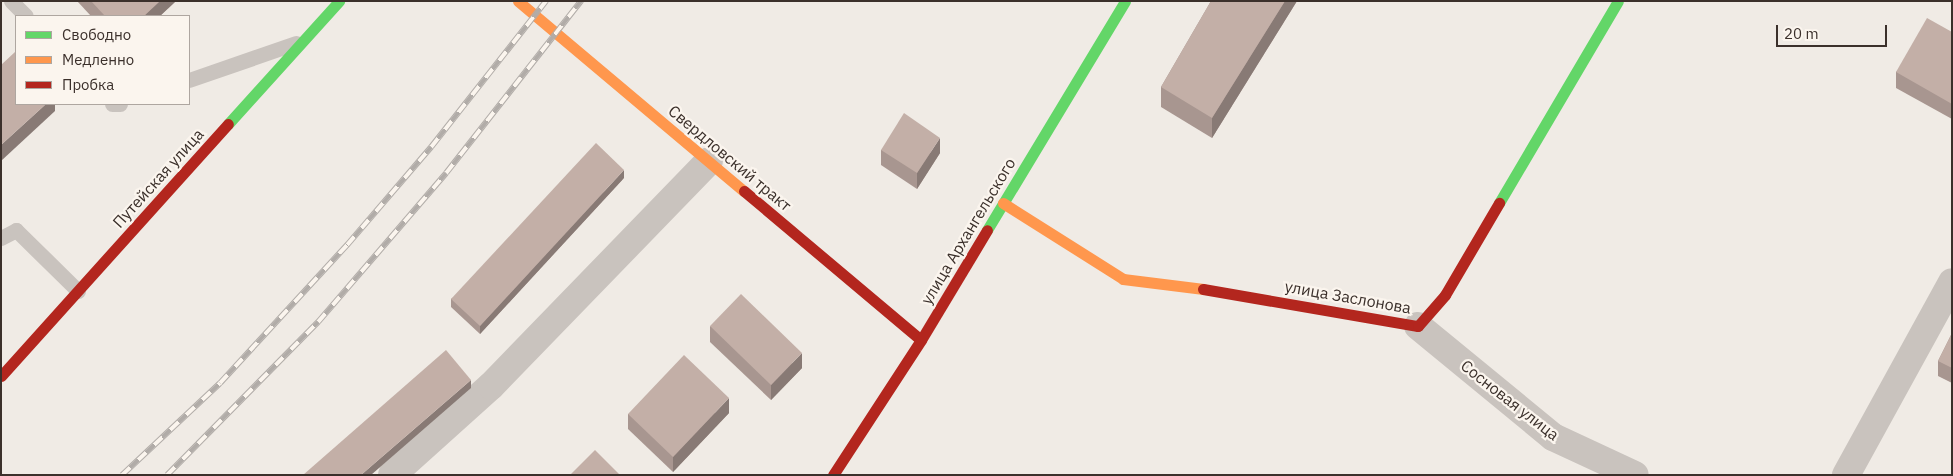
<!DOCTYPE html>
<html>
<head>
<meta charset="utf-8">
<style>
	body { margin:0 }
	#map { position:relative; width:1953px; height:476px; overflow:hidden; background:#f0ebe5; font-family:"IBM Plex Sans",sans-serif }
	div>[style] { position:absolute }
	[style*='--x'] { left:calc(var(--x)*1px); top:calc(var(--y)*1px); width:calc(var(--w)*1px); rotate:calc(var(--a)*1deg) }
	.lane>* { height:15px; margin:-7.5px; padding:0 7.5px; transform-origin:7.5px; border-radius:7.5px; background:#c9c3be }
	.street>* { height:28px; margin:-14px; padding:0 14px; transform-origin:14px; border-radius:14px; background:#c9c3be }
	.fast>* { height:11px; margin:-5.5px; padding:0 5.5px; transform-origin:5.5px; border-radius:5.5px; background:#63d668 }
	.slow>* { height:11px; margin:-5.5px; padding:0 5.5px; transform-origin:5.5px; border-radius:5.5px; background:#ff974d }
	.jam>* { height:11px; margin:-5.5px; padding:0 5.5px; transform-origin:5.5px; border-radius:5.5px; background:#b3261e }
	.rail>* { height:5.5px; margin-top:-2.75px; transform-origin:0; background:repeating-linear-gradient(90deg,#fbf5ee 0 11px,#b1aca8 0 22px); box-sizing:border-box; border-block:1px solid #b1aca8 }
	.wall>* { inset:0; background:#a89690 }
	.shaded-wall>* { inset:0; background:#887a75 }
	.building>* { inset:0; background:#c3afa7 }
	span { translate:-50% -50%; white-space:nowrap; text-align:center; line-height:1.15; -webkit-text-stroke:4.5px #fbf5ee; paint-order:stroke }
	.street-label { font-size:16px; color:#3b302b }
	.frame { position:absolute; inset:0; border:2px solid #3b302b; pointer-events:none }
	.legend { position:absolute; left:15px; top:15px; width:175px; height:90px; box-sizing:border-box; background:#fbf5ee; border:1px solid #aea6a0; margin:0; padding:6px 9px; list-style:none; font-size:15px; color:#3b302b }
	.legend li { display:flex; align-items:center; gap:10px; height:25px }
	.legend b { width:25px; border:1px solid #aea6a0 }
	.scale { position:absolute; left:1776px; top:25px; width:111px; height:22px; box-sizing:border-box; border:2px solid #3b302b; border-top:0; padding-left:6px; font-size:15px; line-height:18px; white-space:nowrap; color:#3b302b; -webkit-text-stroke:4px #fbf5ee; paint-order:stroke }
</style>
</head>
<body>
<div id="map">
	<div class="lane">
		<i style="--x:11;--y:1;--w:21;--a:45"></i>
		<i style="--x:189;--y:80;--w:113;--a:-19.1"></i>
		<i style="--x:112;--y:104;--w:8;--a:0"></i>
		<i style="--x:1;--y:238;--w:17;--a:-28"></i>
		<i style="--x:16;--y:230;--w:87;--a:44.5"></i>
	</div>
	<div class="street">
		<i style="--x:1418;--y:326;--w:175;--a:39.4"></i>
		<i style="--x:1553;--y:437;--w:90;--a:24.9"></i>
		<i style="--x:392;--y:475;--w:133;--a:-42"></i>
		<i style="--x:491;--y:386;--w:313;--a:-45.9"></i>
		<i style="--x:1846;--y:475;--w:220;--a:-61.2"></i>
	</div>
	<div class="fast">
		<i style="--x:228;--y:124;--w:166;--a:-47.9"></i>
		<i style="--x:1499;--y:203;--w:234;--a:-59.5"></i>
		<i style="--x:987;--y:230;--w:267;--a:-58.9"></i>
	</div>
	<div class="slow">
		<i style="--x:518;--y:1;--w:295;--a:40.1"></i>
		<i style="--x:1003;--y:203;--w:142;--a:32.3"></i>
		<i style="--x:1123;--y:279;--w:81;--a:7.1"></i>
	</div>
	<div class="jam">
		<i style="--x:744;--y:191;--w:231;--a:40.1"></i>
		<i style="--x:1203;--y:289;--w:218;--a:9.8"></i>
		<i style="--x:1418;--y:326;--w:41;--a:-48.9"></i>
		<i style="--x:1445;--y:295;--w:107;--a:-59.6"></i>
		<i style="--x:1;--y:376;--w:339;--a:-48"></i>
		<i style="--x:833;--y:475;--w:161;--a:-56.9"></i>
		<i style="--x:921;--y:340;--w:128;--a:-59"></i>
	</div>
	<div class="rail">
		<i style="--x:122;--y:475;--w:134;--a:-43.2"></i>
		<i style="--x:220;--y:383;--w:188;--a:-47.4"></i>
		<i style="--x:347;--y:245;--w:129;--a:-49.4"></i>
		<i style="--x:431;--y:147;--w:186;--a:-51.8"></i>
		<i style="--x:167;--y:475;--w:215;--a:-45.4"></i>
		<i style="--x:318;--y:322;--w:196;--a:-49.3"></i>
		<i style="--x:446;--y:173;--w:219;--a:-51.9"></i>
	</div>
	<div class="wall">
		<i style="clip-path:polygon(77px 1px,176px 1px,160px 16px,91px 16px)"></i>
		<i style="clip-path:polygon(1211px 1px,1297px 1px,1212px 138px,1161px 107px,1161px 87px)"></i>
		<i style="clip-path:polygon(1952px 32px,1952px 119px,1896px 88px,1896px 72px)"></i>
		<i style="clip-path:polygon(881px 150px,940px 153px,917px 189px,881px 165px)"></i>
		<i style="clip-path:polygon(624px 178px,480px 334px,451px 307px,451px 299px)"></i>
		<i style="clip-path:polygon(710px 326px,802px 368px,771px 400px,710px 342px)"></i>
		<i style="clip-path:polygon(1952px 333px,1952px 383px,1938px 376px,1938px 361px)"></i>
		<i style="clip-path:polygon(729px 413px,673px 472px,628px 429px,628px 414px)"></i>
	</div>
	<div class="shaded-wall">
		<i style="clip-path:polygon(160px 1px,176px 1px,160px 16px,144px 16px)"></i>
		<i style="clip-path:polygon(1285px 1px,1297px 1px,1212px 138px,1212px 118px)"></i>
		<i style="clip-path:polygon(46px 104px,55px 104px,55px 111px,1px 161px,1px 145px)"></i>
		<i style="clip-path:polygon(940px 138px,940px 153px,917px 189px,917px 173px)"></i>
		<i style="clip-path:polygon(624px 170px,624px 178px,480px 334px,480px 326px)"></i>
		<i style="clip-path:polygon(802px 353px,802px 368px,771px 400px,771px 385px)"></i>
		<i style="clip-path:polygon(471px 380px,471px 388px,371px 475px,361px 475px)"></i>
		<i style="clip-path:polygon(729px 398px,729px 413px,673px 472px,673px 457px)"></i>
	</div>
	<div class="building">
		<i style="clip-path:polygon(91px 1px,160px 1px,144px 16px,105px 16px)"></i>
		<i style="clip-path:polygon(1211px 1px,1285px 1px,1212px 118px,1161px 87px)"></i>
		<i style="clip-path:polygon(1927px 18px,1952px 32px,1952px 104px,1896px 72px)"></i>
		<i style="clip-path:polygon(15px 52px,16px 54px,16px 104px,46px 104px,1px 145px,1px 65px)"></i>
		<i style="clip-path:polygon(904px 113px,940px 138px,917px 173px,881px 150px)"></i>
		<i style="clip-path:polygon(596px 143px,624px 170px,480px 326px,451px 299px)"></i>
		<i style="clip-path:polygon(741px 294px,802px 353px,771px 385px,710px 326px)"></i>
		<i style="clip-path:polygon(1952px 333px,1952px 368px,1938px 361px)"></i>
		<i style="clip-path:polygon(446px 350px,471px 380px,361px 475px,303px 475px)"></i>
		<i style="clip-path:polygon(684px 355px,729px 398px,673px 457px,628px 414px)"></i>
		<i style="clip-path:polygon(595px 450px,620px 475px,570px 475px)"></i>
	</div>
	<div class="street-label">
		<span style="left:730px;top:158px;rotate:40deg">Свердловский тракт</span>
		<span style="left:158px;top:178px;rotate:-48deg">Путейская улица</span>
		<span style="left:968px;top:231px;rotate:-59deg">улица Архангельского</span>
		<span style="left:1348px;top:297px;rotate:10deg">улица Заслонова</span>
		<span style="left:1510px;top:400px;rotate:38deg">Сосновая улица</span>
	</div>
	<div class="frame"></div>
	<ul class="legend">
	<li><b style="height:6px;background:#63d668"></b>Свободно</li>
	<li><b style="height:6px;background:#ff974d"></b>Медленно</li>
	<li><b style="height:6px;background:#b3261e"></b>Пробка</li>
	</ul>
	<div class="scale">20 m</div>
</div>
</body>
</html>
